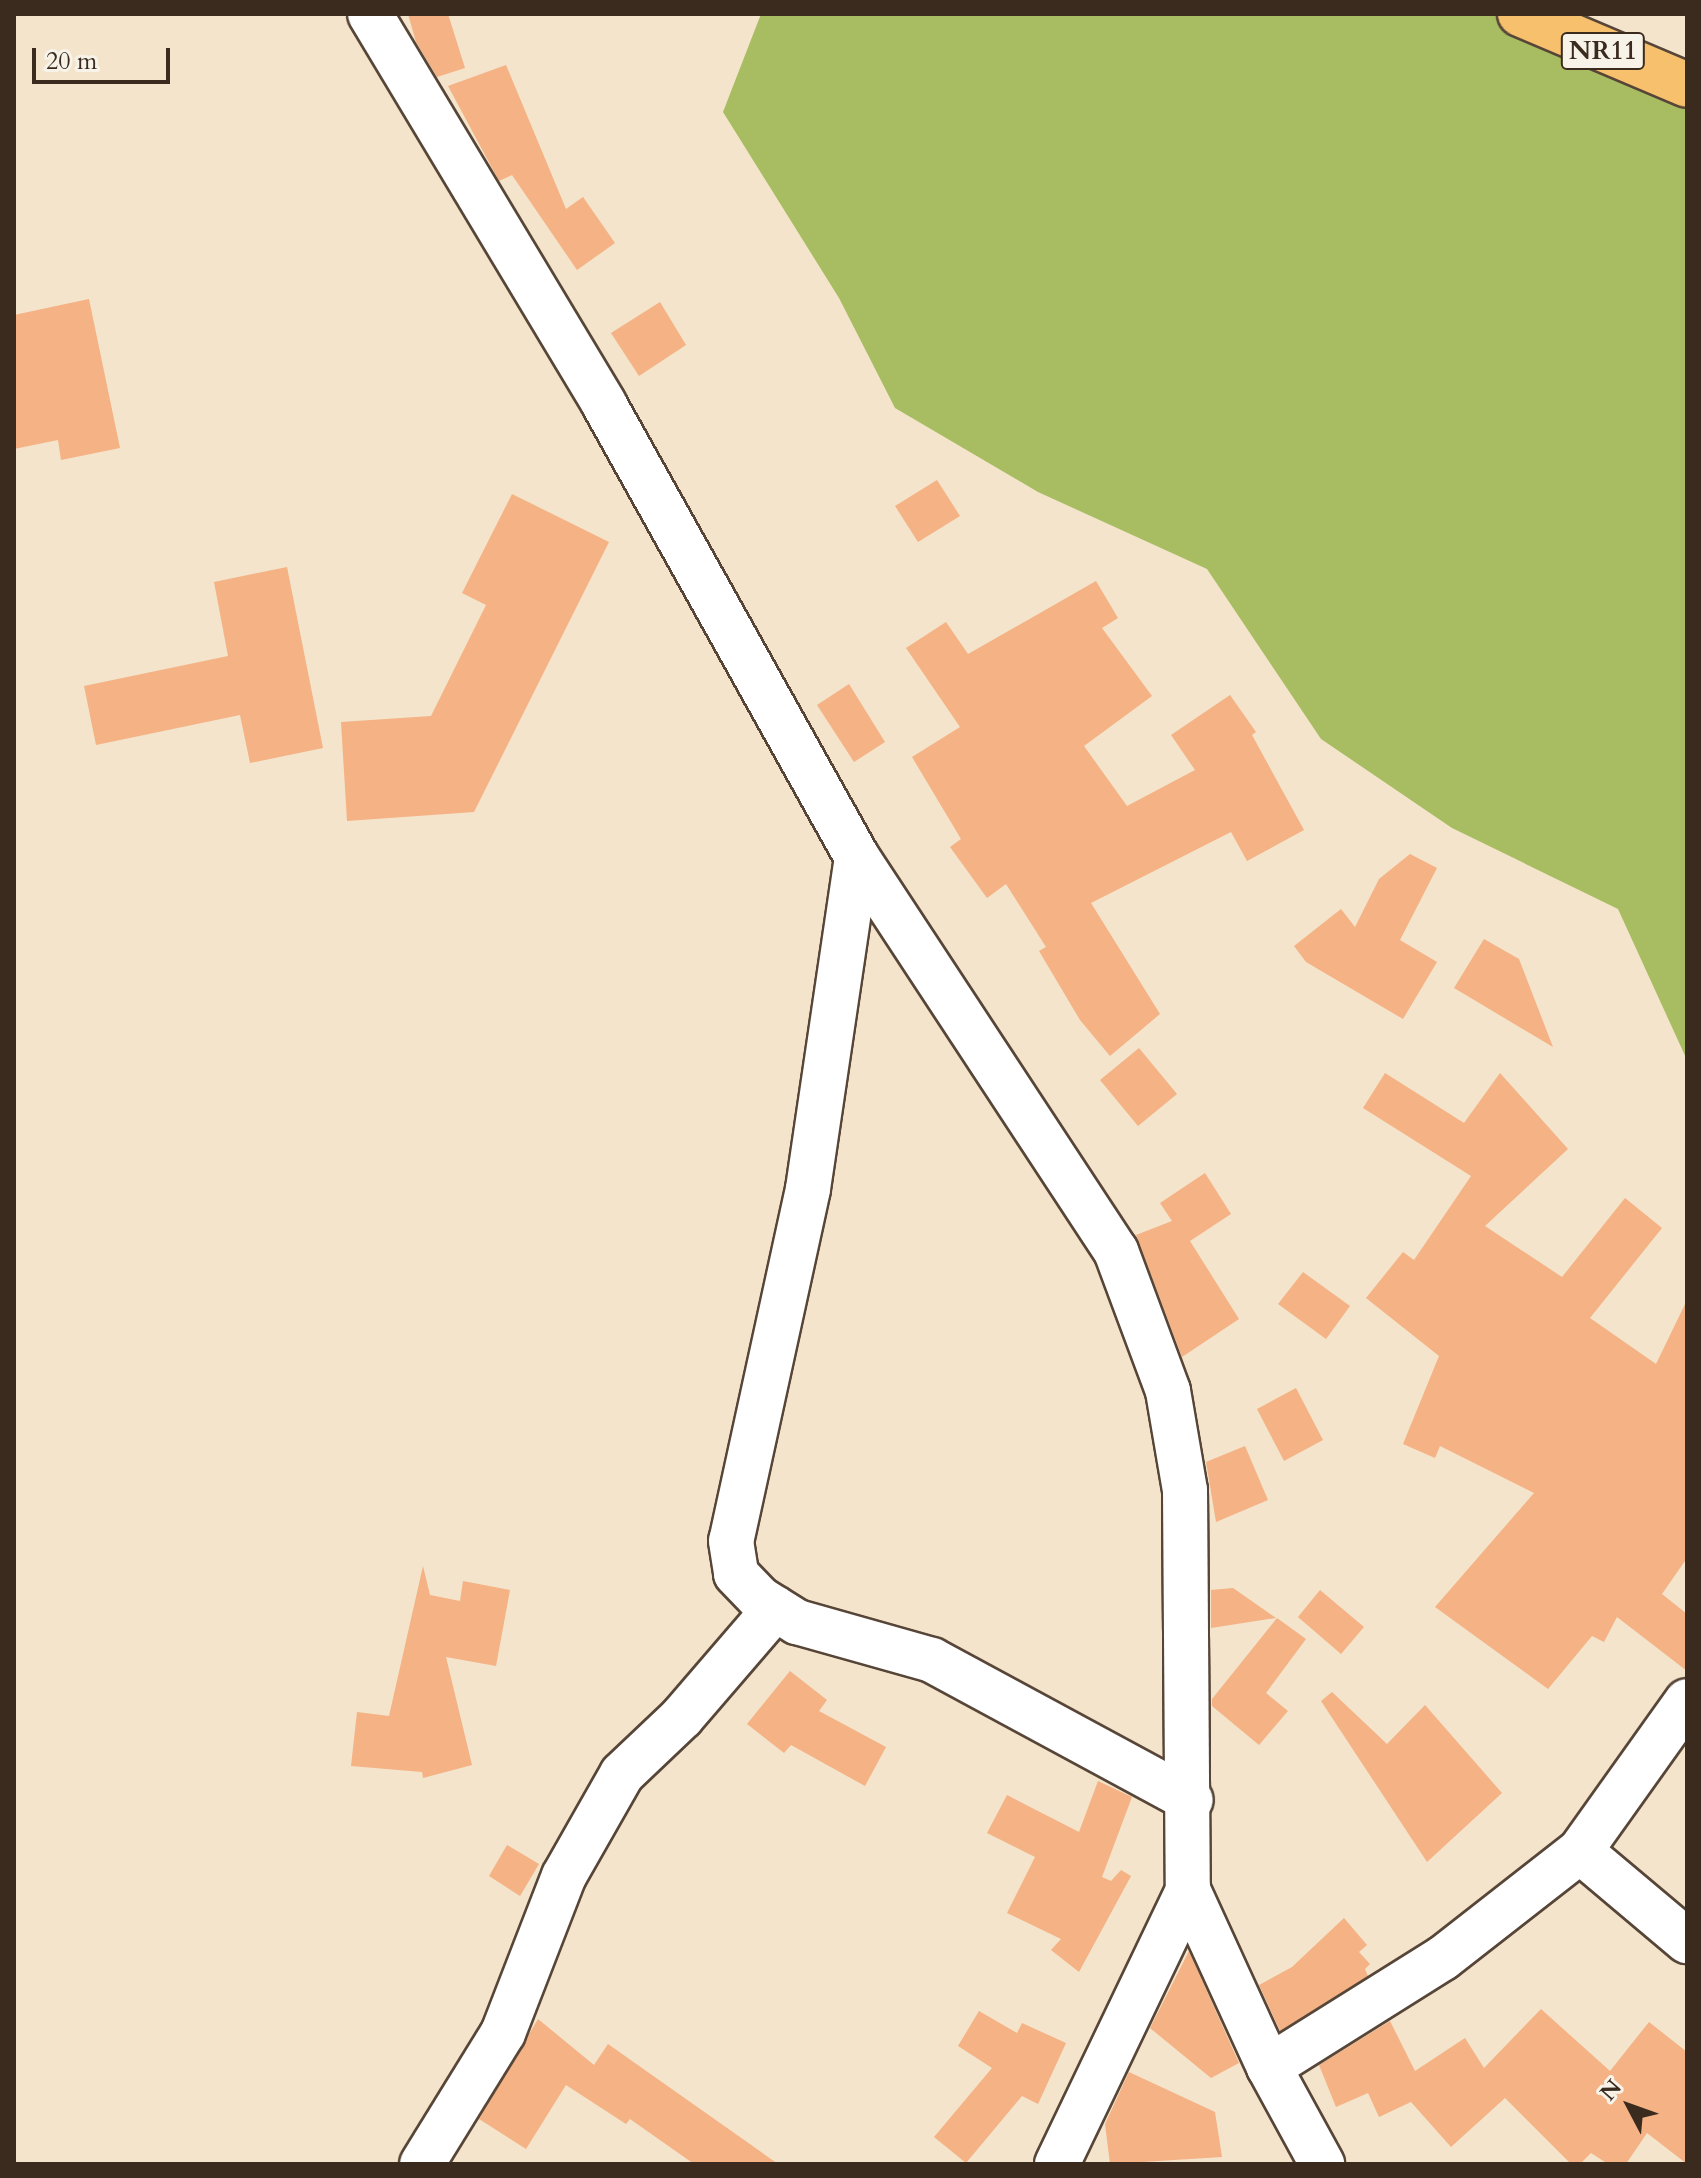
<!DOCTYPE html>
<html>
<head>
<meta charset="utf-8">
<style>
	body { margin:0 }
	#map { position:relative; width:1701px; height:2178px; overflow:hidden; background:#f3e4cb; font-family:Cardo,serif }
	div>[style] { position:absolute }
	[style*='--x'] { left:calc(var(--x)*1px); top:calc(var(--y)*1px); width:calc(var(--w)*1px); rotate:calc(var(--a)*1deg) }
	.green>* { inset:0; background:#a8bd62 }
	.building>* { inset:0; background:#f4b285 }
	.roads { filter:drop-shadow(2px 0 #574638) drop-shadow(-2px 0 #574638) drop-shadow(0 2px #574638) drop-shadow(0 -2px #574638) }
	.minor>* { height:44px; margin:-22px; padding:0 22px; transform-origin:22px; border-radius:22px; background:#fff }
	.highway>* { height:44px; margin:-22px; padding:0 22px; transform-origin:22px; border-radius:22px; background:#f7c06c }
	span { translate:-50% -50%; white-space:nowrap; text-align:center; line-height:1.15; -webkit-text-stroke:6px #f7f3e8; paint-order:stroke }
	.shield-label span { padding:2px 6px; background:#f7f3e8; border:2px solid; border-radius:6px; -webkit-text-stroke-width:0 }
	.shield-label { font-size:26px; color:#3b2a1e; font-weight:700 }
	.frame { position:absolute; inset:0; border:16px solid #3b2a1e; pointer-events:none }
	.north { position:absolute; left:1589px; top:2066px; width:80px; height:80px; -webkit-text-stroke:6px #f7f3e8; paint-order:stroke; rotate:311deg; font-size:22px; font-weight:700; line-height:32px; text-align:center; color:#3b2a1e }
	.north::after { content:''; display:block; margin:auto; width:28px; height:36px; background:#3b2a1e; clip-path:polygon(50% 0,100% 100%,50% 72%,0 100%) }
	.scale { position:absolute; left:32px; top:48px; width:138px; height:36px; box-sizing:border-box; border:4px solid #3b2a1e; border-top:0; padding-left:10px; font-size:24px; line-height:28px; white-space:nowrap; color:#3b2a1e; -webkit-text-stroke:6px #f7f3e8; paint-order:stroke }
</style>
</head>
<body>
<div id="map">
	<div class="green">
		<i style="clip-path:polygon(761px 14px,1520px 14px,1687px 85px,1687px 1060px,1618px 909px,1452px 828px,1321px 739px,1207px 569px,1038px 492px,895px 408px,839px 298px,723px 112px)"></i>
	</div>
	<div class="building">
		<i style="clip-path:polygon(408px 14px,448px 14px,465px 68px,437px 77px,416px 42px)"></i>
		<i style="clip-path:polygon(506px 65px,566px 209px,583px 197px,615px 243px,577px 270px,512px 175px,499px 181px,448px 86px)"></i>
		<i style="clip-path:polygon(89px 299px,120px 448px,61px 460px,58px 440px,14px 449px,14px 315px)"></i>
		<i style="clip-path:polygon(660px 302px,686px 345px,639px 376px,611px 333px)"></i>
		<i style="clip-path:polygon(937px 480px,960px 516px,918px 542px,895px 506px)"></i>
		<i style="clip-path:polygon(512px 494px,609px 542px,474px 812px,347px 821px,341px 722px,431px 716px,486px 605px,462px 593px)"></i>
		<i style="clip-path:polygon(287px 567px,323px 748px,250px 763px,240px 715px,96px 745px,84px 686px,228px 656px,214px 582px)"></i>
		<i style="clip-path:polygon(1096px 581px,1118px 618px,1102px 628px,1152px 696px,1084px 746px,1127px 806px,1195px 770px,1171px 735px,1230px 695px,1256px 732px,1252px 735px,1304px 830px,1247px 861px,1231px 832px,1091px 903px,1160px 1014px,1110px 1056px,1080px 1020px,1039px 951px,1046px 947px,1006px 884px,987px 898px,950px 847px,961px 839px,912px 757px,960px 727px,906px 648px,946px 622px,968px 654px)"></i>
		<i style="clip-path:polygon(849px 684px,885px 742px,854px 762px,817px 705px)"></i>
		<i style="clip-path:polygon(1410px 854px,1437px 868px,1400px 940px,1437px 962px,1403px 1019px,1306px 962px,1294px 946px,1341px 909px,1355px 927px,1379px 879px)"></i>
		<i style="clip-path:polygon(1484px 939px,1519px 959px,1553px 1047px,1454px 988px)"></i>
		<i style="clip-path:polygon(1139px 1048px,1177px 1094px,1138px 1126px,1100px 1080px)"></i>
		<i style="clip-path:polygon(1385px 1073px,1464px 1123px,1500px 1073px,1568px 1149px,1485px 1226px,1562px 1277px,1625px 1198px,1662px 1228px,1590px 1318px,1656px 1364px,1687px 1300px,1687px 1558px,1662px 1594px,1687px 1614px,1687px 1671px,1617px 1617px,1604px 1642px,1592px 1636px,1548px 1689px,1435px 1607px,1534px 1493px,1440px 1446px,1435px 1458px,1403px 1444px,1439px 1356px,1366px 1298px,1403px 1252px,1414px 1260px,1471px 1176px,1363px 1108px)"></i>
		<i style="clip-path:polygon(1205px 1173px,1231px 1214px,1190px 1241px,1239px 1319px,1182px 1357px,1136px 1235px,1172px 1221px,1160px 1203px)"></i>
		<i style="clip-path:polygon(1303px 1272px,1350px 1306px,1326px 1339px,1278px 1304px)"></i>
		<i style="clip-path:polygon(1296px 1388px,1323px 1440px,1284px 1461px,1257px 1409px)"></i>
		<i style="clip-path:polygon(1245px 1446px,1268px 1500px,1216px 1522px,1206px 1462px)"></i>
		<i style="clip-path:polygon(423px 1566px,430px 1595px,460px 1601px,463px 1581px,510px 1590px,496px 1666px,446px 1657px,472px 1765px,423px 1778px,422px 1772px,351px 1766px,357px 1712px,389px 1716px)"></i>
		<i style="clip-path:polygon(1233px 1588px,1276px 1618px,1211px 1628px,1211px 1590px)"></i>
		<i style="clip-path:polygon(1320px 1590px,1364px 1627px,1341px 1654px,1298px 1617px)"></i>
		<i style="clip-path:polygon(1277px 1618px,1306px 1639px,1266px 1693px,1288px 1711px,1259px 1745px,1212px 1706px,1212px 1699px)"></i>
		<i style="clip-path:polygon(790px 1671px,827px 1700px,819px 1711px,886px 1747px,865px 1786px,791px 1745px,784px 1753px,747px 1724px)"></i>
		<i style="clip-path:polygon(1332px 1692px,1387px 1744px,1425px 1705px,1502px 1793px,1427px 1862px,1321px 1701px)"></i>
		<i style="clip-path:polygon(1098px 1781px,1132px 1797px,1102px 1877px,1111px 1881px,1121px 1870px,1131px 1876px,1079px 1972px,1051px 1950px,1061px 1939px,1007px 1913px,1035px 1857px,987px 1833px,1007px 1795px,1079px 1832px)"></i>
		<i style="clip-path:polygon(507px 1845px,539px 1864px,520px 1896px,489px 1876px)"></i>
		<i style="clip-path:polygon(1344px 1918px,1367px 1945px,1359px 1952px,1370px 1964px,1365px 1969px,1368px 1976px,1280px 2031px,1259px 1985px,1292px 1967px)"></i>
		<i style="clip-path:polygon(1189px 1951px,1239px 2063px,1211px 2078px,1150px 2028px)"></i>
		<i style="clip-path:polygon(1541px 2009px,1610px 2071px,1649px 2022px,1687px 2052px,1687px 2164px,1647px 2133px,1626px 2164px,1608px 2164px,1591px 2153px,1580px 2164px,1571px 2164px,1505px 2098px,1451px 2147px,1411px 2102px,1379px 2117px,1368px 2093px,1336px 2107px,1319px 2065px,1390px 2021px,1415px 2071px,1465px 2038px,1484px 2068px)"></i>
		<i style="clip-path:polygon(979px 2011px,1017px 2033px,1022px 2023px,1066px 2043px,1038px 2104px,1022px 2096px,966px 2163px,934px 2137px,992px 2068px,958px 2046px)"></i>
		<i style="clip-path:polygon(538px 2019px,594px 2065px,608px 2044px,778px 2164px,694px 2164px,630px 2119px,626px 2124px,566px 2085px,526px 2149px,479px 2119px)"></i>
		<i style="clip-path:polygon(1129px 2072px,1215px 2112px,1222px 2157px,1110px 2164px,1105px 2124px)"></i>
	</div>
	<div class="roads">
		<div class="minor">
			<i style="--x:370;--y:14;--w:455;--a:59"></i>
			<i style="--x:604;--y:404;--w:519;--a:60.82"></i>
			<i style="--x:857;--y:857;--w:472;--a:56.7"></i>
			<i style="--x:1116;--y:1251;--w:149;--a:69.6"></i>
			<i style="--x:1168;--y:1391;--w:100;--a:80.3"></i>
			<i style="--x:1185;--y:1490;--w:400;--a:89.6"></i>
			<i style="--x:1188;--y:1890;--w:195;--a:65.4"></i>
			<i style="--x:1269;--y:2067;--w:111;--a:61.3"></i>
			<i style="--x:857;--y:857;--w:336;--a:98.4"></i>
			<i style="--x:808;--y:1189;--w:360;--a:102.3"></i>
			<i style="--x:731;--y:1541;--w:33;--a:81"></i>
			<i style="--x:736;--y:1574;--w:35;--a:46"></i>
			<i style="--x:760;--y:1599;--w:44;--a:31.9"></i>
			<i style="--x:797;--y:1622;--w:140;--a:15.7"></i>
			<i style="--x:932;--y:1660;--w:294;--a:28.4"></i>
			<i style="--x:1580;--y:1851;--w:184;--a:-54.5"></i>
			<i style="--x:1269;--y:2067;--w:205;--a:-32.1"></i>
			<i style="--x:1443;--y:1958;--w:174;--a:-38"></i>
			<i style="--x:1580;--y:1851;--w:140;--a:40.1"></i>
			<i style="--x:422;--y:2164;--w:154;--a:-58.3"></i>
			<i style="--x:503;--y:2033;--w:168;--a:-68.8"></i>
			<i style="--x:564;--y:1876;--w:117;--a:-60.4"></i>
			<i style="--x:622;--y:1774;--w:83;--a:-43.5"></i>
			<i style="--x:682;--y:1717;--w:143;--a:-49.3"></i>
			<i style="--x:1057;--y:2164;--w:304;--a:-64.4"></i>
		</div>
		<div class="highway">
			<i style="--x:1520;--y:14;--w:181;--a:23"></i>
		</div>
	</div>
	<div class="shield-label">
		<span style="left:1603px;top:51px">NR11</span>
	</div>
	<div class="frame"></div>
	<div class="north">N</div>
	<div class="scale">20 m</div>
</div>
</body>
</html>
